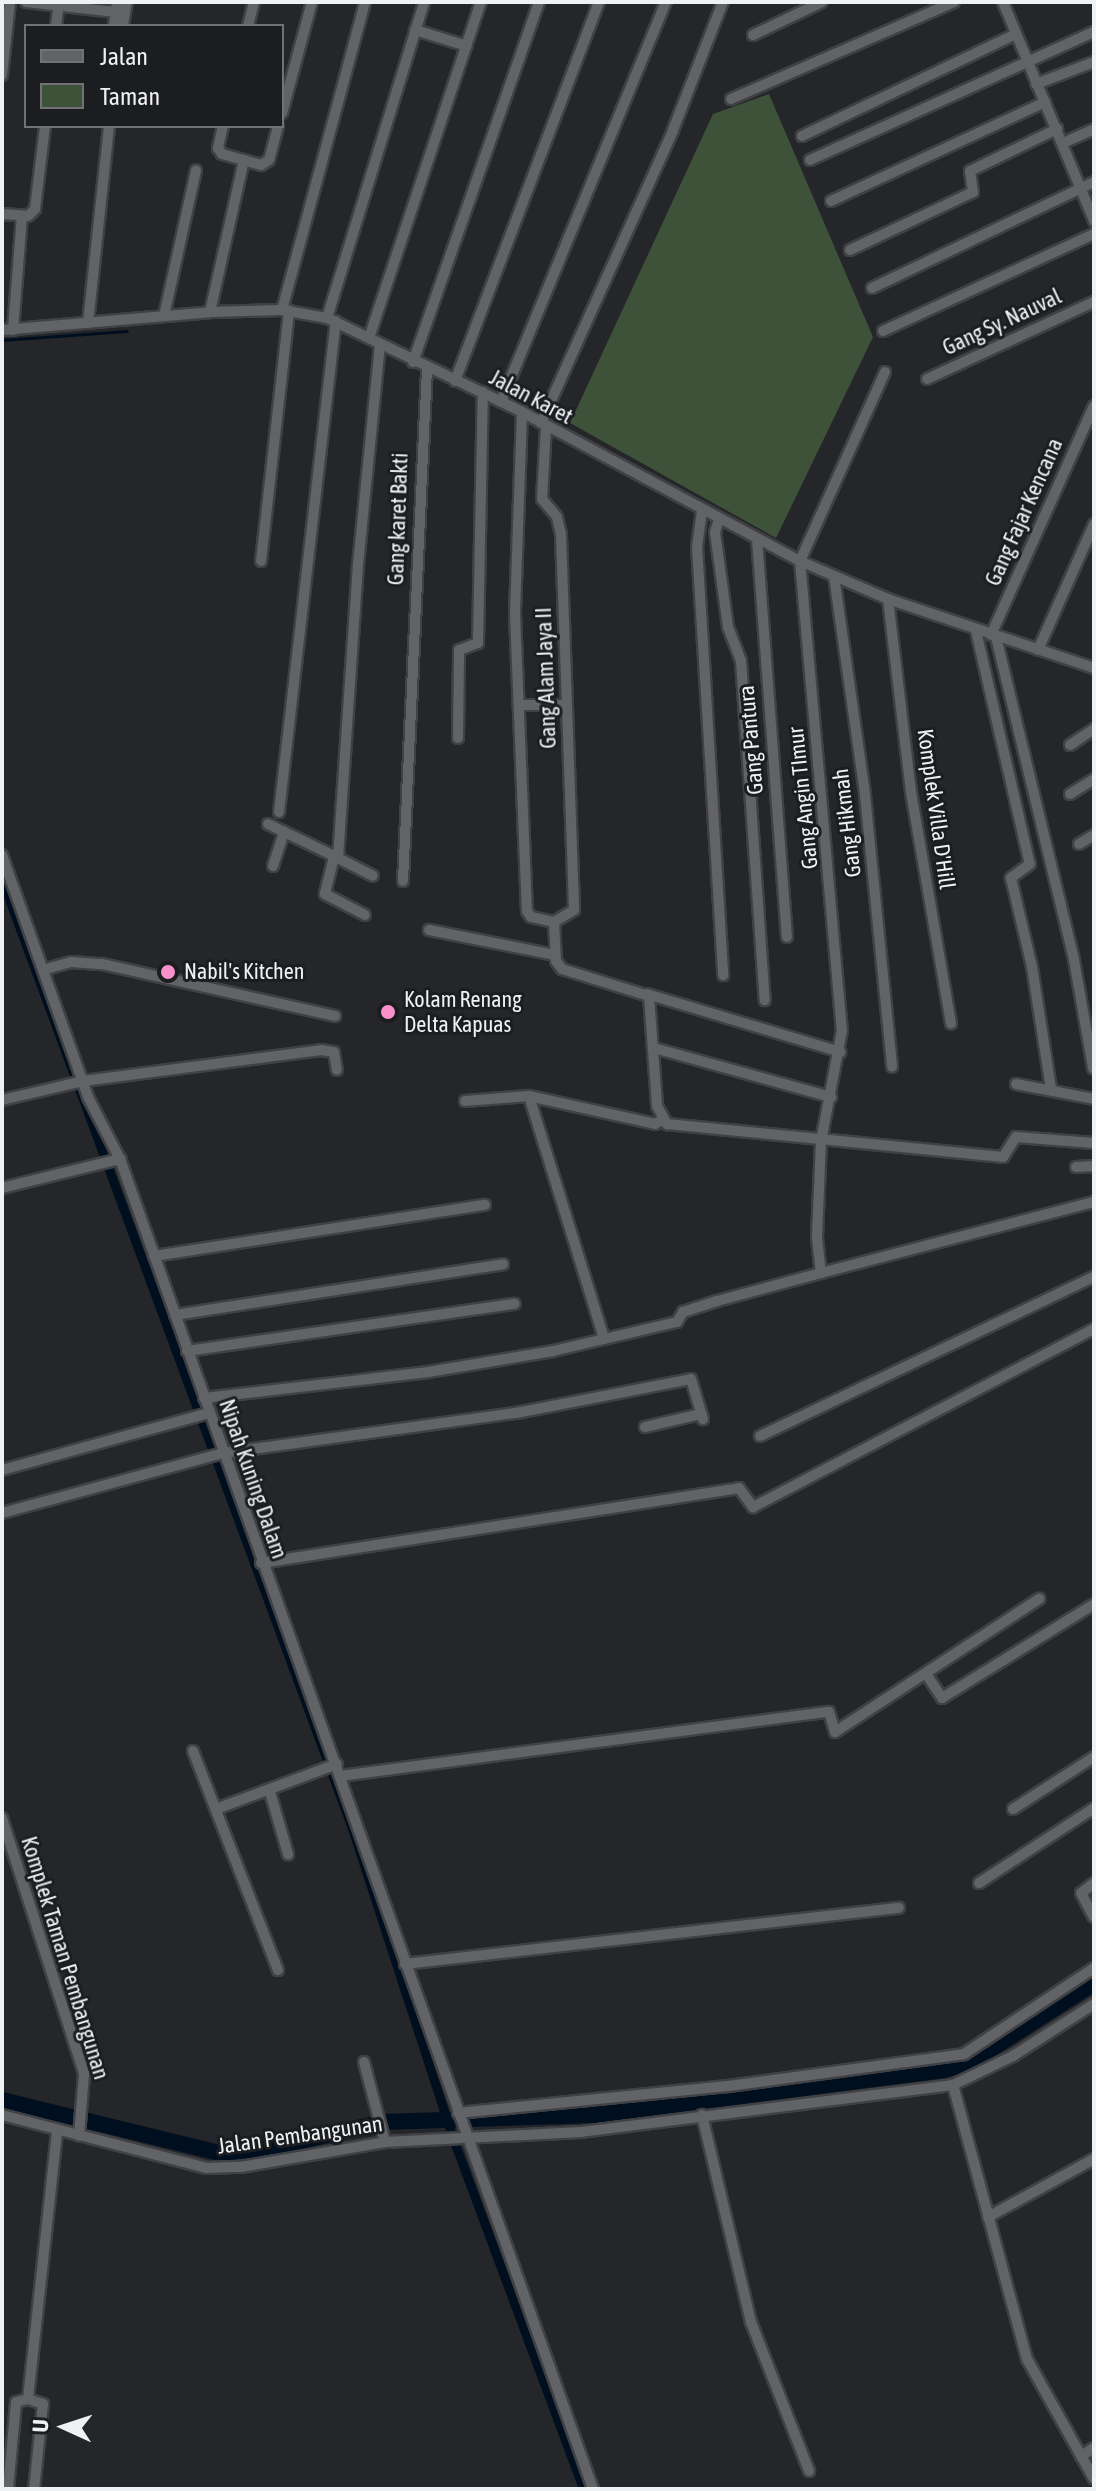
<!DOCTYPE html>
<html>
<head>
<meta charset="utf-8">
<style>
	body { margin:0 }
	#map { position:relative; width:1096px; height:2491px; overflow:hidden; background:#252629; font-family:"Asap Condensed",sans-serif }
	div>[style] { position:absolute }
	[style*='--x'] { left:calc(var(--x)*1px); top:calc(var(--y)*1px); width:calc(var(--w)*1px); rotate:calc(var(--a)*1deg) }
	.green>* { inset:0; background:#3e523a }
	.stream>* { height:3px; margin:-1.5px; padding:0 1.5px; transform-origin:1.5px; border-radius:1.5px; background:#000f1f }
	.canal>* { height:9px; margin:-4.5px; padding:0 4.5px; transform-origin:4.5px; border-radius:4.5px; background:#000f1f }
	.river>* { height:16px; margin:-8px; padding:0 8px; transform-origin:8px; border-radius:8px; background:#000f1f }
	.roads { filter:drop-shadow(2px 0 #404144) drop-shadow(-2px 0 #404144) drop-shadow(0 2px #404144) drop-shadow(0 -2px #404144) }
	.street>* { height:10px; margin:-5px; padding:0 5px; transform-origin:5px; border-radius:5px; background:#626367 }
	.dots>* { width:22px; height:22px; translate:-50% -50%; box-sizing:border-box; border:4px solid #1b1d20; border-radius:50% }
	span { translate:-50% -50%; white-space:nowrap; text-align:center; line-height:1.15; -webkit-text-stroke:6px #1b1d20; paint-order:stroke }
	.street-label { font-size:22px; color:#f0f1f3 }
	.poi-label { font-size:22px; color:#f0f1f3 }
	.left { translate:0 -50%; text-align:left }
	.frame { position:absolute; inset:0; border:4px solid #f0f1f3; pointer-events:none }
	.legend { position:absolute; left:24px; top:24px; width:260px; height:104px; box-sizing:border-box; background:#1b1d20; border:2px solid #707274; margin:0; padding:10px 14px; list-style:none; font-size:24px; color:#f0f1f3 }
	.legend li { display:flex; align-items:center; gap:16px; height:40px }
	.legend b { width:40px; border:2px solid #707274 }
	.north { position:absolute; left:24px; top:2387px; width:80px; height:80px; -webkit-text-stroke:6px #1b1d20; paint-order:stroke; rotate:273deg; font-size:22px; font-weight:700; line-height:32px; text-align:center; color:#f0f1f3 }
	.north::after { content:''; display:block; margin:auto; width:28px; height:36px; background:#f0f1f3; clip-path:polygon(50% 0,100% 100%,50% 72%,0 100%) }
</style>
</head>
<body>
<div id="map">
	<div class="green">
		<i style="clip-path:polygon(769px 94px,873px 337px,776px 538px,570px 423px,713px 114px)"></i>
	</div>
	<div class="stream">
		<i style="--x:2;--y:340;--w:125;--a:-4.1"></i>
	</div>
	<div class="canal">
		<i style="--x:2;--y:880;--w:1011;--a:69.74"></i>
		<i style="--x:352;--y:1828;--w:324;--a:72"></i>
		<i style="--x:452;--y:2136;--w:377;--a:69.6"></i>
	</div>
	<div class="river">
		<i style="--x:2;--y:2100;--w:223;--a:13.7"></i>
		<i style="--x:219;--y:2153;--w:53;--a:-5.4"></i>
		<i style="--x:272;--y:2148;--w:114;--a:-13.2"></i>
		<i style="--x:383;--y:2122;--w:211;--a:-1.9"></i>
		<i style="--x:594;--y:2115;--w:353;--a:-7.3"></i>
		<i style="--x:944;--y:2070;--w:28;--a:-17"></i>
		<i style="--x:971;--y:2062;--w:146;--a:-32.7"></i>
	</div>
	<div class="roads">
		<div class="street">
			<i style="--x:26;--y:2;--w:90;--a:6.4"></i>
			<i style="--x:1003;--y:2;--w:237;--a:67.4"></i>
			<i style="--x:56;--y:26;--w:24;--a:-83"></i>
			<i style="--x:114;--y:26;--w:24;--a:-83"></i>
			<i style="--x:123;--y:26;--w:24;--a:-81"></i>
			<i style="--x:248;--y:26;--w:25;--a:-76"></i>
			<i style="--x:415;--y:30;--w:54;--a:17.1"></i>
			<i style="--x:753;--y:35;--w:76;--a:-25.6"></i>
			<i style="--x:2;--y:75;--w:73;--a:-83.7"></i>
			<i style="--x:1036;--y:84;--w:62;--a:-20.8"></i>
			<i style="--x:731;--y:99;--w:243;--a:-23.5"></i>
			<i style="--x:282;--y:113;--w:115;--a:-74.9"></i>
			<i style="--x:223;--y:126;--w:23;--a:103"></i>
			<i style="--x:218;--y:148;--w:7;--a:56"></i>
			<i style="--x:222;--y:154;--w:41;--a:15.8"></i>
			<i style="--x:261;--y:165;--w:9;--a:-32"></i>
			<i style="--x:269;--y:160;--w:35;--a:-75"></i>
			<i style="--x:802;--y:136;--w:237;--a:-25.5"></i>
			<i style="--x:1063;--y:143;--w:34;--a:-24"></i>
			<i style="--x:810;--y:160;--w:312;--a:-24.3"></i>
			<i style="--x:831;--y:201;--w:236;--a:-24.8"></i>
			<i style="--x:2;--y:214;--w:26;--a:4"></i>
			<i style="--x:28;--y:216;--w:10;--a:-45"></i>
			<i style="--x:35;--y:209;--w:84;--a:-83.1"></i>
			<i style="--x:850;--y:250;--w:136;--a:-25.2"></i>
			<i style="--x:973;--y:192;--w:21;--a:-98"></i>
			<i style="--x:970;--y:171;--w:97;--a:-25.8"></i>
			<i style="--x:872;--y:288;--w:246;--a:-25.5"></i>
			<i style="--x:282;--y:310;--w:319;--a:-74.9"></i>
			<i style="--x:210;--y:312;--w:156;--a:-77.4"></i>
			<i style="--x:164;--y:316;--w:149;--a:-77.6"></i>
			<i style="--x:327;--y:318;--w:331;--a:-72.9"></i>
			<i style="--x:88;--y:323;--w:198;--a:-83.9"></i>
			<i style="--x:2;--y:330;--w:209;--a:-4.9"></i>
			<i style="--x:210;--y:312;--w:72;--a:-1.6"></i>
			<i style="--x:282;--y:310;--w:46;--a:10.1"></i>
			<i style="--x:327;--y:318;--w:216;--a:25.7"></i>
			<i style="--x:522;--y:412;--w:315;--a:28.2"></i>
			<i style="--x:800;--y:561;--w:96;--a:23.4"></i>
			<i style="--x:888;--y:599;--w:217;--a:18.5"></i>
			<i style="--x:13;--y:330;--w:114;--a:-85.5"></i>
			<i style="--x:883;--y:331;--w:232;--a:-24.7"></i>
			<i style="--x:369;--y:338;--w:354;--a:-71.6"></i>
			<i style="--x:413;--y:362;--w:381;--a:-70.7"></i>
			<i style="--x:885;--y:372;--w:207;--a:114.2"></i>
			<i style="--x:800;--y:561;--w:471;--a:84.9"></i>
			<i style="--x:842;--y:1030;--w:113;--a:100.7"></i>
			<i style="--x:821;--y:1141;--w:96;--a:92.4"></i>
			<i style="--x:817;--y:1237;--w:36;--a:84"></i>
			<i style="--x:821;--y:1273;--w:282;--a:-14.6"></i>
			<i style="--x:927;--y:379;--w:184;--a:-24.8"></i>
			<i style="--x:455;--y:381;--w:405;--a:-69.2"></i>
			<i style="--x:501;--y:402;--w:433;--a:-67.6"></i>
			<i style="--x:522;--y:412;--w:202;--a:92"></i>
			<i style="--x:515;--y:614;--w:297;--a:87.7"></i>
			<i style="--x:527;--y:911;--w:7;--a:56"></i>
			<i style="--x:531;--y:917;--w:24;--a:12"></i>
			<i style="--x:541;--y:423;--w:321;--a:-65.7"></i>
			<i style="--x:673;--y:130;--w:137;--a:-68.7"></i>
			<i style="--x:546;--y:427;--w:72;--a:93.2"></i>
			<i style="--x:542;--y:499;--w:23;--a:50"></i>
			<i style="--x:557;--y:517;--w:18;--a:77"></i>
			<i style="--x:561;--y:535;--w:375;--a:88"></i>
			<i style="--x:574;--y:910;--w:23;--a:149"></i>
			<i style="--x:702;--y:511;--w:35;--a:98"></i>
			<i style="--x:697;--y:546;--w:430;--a:86.5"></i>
			<i style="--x:719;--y:519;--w:14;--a:107"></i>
			<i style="--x:715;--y:532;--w:96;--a:82.2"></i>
			<i style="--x:728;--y:627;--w:36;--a:69"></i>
			<i style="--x:741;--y:661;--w:340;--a:86"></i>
			<i style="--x:757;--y:539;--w:399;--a:85.7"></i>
			<i style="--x:261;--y:561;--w:252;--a:-83.6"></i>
			<i style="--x:834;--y:576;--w:221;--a:81.9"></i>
			<i style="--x:865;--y:795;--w:273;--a:84.3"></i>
			<i style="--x:888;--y:599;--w:194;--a:83.2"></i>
			<i style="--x:911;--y:792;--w:235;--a:80.2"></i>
			<i style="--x:976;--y:631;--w:239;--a:77"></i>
			<i style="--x:1030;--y:864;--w:24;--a:144"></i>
			<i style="--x:1011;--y:878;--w:91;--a:76.7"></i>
			<i style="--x:1032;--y:967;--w:123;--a:81.1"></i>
			<i style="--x:991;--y:635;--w:251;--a:-65.8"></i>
			<i style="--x:996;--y:637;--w:332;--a:76.4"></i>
			<i style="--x:1074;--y:960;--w:110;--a:80"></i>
			<i style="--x:1038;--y:650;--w:138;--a:-66"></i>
			<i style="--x:519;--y:705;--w:47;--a:0"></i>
			<i style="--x:458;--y:738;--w:88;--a:-89.3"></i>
			<i style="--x:459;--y:650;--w:20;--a:-20"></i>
			<i style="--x:478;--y:643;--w:251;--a:-88.9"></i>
			<i style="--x:1070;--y:745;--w:29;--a:-34"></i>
			<i style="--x:1070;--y:794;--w:28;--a:-32"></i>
			<i style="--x:279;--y:812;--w:494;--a:-83.4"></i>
			<i style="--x:268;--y:824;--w:78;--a:25.9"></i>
			<i style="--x:338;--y:858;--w:294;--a:-86.1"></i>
			<i style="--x:358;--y:565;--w:222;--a:-84.3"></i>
			<i style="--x:1079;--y:844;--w:17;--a:-31"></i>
			<i style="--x:2;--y:855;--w:257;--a:70.4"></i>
			<i style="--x:88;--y:1097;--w:70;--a:62.7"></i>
			<i style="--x:120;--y:1159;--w:1412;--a:70.42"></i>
			<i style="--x:334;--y:857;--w:38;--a:104"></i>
			<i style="--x:325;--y:894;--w:45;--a:27.7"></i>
			<i style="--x:338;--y:858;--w:39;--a:27"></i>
			<i style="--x:273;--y:866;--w:36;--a:-72"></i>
			<i style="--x:403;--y:881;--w:514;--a:-87.32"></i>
			<i style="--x:554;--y:922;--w:39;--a:87"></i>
			<i style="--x:556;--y:961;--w:10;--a:53"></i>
			<i style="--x:562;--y:969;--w:91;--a:17.2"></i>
			<i style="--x:649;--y:996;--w:110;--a:85.8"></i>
			<i style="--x:657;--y:1106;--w:21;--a:61"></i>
			<i style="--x:667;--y:1124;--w:338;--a:5.6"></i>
			<i style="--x:1003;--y:1157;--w:24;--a:-57"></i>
			<i style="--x:1016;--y:1137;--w:78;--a:4.4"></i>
			<i style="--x:429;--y:930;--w:128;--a:11.2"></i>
			<i style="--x:43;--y:970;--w:29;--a:-16"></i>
			<i style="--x:71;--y:962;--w:31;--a:4"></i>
			<i style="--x:102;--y:964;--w:239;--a:12.6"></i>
			<i style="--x:647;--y:994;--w:202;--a:16.7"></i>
			<i style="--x:654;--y:1048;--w:184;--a:15.5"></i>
			<i style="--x:1016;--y:1084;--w:79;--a:10.9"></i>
			<i style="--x:529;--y:1096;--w:254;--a:72.8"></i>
			<i style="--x:2;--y:1100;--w:83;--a:-13.2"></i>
			<i style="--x:83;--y:1081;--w:240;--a:-7.4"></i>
			<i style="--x:321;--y:1050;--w:13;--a:9"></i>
			<i style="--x:334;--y:1052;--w:18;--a:81"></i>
			<i style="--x:465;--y:1101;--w:64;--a:-4.5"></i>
			<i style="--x:529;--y:1096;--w:129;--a:12.5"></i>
			<i style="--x:655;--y:1124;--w:8;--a:-30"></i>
			<i style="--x:1076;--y:1167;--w:18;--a:-3"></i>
			<i style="--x:2;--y:1188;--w:122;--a:-13.8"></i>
			<i style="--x:154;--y:1256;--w:335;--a:-8.8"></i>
			<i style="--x:175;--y:1315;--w:332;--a:-8.8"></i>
			<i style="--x:187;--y:1351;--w:331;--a:-8.2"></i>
			<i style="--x:204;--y:1398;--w:226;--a:-6.6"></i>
			<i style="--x:428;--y:1372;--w:127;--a:-9.5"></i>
			<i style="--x:553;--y:1351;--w:127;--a:-13.2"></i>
			<i style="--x:677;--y:1322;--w:12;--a:-59"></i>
			<i style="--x:683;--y:1312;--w:36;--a:-18"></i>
			<i style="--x:717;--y:1301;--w:108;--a:-15.1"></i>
			<i style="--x:645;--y:1427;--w:57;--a:-13.1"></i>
			<i style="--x:760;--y:1436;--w:370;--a:-25.5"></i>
			<i style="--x:2;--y:1470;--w:215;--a:-15.4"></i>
			<i style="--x:2;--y:1513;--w:229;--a:-15.2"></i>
			<i style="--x:223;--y:1453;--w:296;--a:-7.8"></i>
			<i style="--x:516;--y:1413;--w:178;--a:-11"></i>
			<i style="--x:691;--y:1379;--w:42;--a:73.3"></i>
			<i style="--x:261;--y:1563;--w:484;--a:-8.9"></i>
			<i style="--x:739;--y:1488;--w:24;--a:54"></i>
			<i style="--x:753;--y:1507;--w:385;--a:-27.6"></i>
			<i style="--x:926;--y:1674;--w:29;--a:56"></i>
			<i style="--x:942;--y:1698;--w:179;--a:-31.7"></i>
			<i style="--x:193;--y:1751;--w:235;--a:68.8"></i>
			<i style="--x:340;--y:1776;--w:493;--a:-7.5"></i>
			<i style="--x:829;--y:1712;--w:21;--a:73"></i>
			<i style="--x:835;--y:1732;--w:244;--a:-33.1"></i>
			<i style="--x:270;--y:1792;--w:65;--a:73.8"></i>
			<i style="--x:216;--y:1809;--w:129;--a:-20.4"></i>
			<i style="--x:1013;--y:1809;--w:96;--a:-32.7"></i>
			<i style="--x:2;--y:1818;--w:269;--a:72.2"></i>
			<i style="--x:84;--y:2074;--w:62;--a:94.6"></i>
			<i style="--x:979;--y:1883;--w:137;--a:-33.1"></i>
			<i style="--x:1094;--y:1883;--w:16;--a:142"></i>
			<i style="--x:1081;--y:1893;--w:27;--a:62"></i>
			<i style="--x:405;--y:1964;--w:497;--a:-6.5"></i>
			<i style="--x:364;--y:2062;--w:83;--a:75.3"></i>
			<i style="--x:953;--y:2085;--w:284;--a:74.9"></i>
			<i style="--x:1027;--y:2359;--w:137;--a:60.8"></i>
			<i style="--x:458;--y:2113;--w:271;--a:-5.7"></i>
			<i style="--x:728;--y:2086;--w:238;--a:-7.7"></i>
			<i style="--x:964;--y:2054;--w:156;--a:-33.5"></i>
			<i style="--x:2;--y:2115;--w:212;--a:14.5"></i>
			<i style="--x:207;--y:2168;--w:34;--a:-2"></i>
			<i style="--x:241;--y:2167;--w:146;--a:-9.8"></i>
			<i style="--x:385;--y:2142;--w:196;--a:-2.9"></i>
			<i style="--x:581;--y:2132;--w:375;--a:-7.2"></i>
			<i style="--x:953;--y:2085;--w:67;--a:-25.8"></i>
			<i style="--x:1013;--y:2056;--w:96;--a:-32.7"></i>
			<i style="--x:702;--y:2115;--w:213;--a:76.7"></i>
			<i style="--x:751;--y:2322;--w:160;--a:68.7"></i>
			<i style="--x:988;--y:2217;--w:121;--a:-28.7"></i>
			<i style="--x:28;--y:2399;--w:16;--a:18"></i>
			<i style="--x:43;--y:2404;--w:85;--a:96"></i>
			<i style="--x:1081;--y:2456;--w:15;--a:-32"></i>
			<i style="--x:8;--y:2489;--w:87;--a:-84.7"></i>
			<i style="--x:16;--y:2402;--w:12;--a:-14"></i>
			<i style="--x:28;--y:2399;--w:271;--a:-83.8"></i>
		</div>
	</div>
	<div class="dots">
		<i style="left:168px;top:972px;background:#f890cb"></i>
		<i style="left:388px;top:1012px;background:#f890cb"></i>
	</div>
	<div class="street-label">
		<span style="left:1002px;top:322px;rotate:-25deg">Gang Sy. Nauval</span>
		<span style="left:531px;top:397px;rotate:28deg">Jalan Karet</span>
		<span style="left:1024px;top:512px;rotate:-66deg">Gang Fajar Kencana</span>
		<span style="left:398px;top:519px;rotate:-88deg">Gang karet Bakti</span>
		<span style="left:546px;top:678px;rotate:-92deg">Gang Alam Jaya II</span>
		<span style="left:751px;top:740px;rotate:-95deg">Gang Pantura</span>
		<span style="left:803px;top:798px;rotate:-96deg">Gang Angin TImur</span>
		<span style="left:936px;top:809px;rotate:82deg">Komplek Villa D'Hill</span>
		<span style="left:847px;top:823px;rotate:-97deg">Gang Hikmah</span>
		<span style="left:253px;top:1479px;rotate:71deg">Nipah Kuning Dalam</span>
		<span style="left:65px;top:1958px;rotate:73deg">Komplek Taman Pembangunan</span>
		<span style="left:300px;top:2135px;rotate:-8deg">Jalan Pembangunan</span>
	</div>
	<div class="poi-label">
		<span class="left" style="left:184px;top:972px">Nabil's Kitchen</span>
		<span class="left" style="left:404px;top:1012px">Kolam Renang<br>Delta Kapuas</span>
	</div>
	<div class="frame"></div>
	<ul class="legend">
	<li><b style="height:10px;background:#626367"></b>Jalan</li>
	<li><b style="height:22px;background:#3e523a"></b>Taman</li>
	</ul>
	<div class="north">U</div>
</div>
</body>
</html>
